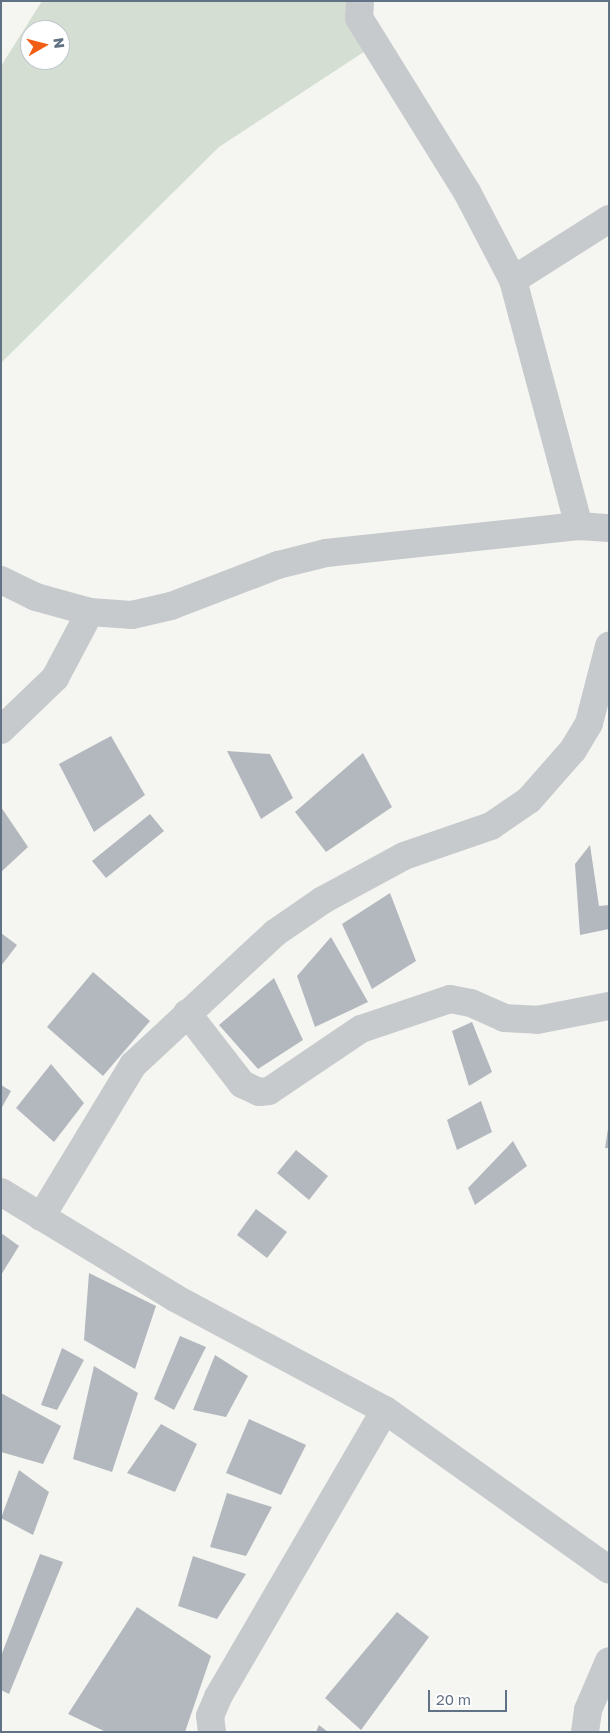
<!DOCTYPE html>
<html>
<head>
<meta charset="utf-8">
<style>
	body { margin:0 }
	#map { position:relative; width:610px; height:1733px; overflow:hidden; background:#f5f6f1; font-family:"Golos Text",sans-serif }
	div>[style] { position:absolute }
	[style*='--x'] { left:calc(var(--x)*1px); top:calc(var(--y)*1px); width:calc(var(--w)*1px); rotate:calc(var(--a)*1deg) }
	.green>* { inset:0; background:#d5ded2 }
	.building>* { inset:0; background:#b2b8be }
	.street>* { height:28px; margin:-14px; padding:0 14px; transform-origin:14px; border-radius:14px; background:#c7cacd }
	span { translate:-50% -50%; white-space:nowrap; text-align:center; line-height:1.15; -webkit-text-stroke:5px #fff; paint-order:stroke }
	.frame { position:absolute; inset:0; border:2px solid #627285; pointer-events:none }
	.north { position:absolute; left:20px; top:20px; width:50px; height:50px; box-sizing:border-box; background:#fff; border:1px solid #c0c7ce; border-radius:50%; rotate:82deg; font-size:14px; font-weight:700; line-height:20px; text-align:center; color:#627285 }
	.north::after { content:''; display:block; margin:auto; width:18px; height:22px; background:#f15d15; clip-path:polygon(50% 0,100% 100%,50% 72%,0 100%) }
	.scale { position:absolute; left:428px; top:1690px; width:79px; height:22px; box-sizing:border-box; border:2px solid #627285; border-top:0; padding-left:6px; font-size:15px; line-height:18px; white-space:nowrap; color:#627285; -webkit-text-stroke:4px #fff; paint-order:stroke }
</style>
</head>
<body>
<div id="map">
	<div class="green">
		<i style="clip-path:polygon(evenodd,42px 1px,360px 1px,376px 44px,219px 147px,1px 363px,1px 66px,42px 1px,30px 30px,60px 30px,60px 60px,30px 60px,30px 30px)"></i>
	</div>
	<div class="building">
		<i style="clip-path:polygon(111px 736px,145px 795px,94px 832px,59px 764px)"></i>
		<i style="clip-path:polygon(227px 751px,270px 754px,293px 798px,261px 819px)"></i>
		<i style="clip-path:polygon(363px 753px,392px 807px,326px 852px,295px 812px)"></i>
		<i style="clip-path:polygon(1px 807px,28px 847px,1px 872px)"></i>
		<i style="clip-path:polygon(150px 814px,164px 831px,106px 878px,92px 861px)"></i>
		<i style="clip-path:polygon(590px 845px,599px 906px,609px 905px,609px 929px,580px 935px,575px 864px)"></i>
		<i style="clip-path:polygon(390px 893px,416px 961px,372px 989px,342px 924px)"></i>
		<i style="clip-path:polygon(1px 933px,17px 945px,1px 966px)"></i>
		<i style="clip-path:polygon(331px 937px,368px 1002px,315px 1027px,297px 976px)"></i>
		<i style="clip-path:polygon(93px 972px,150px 1021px,103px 1076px,47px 1027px)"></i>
		<i style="clip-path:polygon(274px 978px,303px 1040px,258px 1069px,219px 1025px)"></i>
		<i style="clip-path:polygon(472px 1022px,492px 1072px,469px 1086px,452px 1031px)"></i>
		<i style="clip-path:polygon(51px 1064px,84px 1103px,54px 1142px,16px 1108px)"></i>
		<i style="clip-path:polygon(1px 1085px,11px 1091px,1px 1109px)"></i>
		<i style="clip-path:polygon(481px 1101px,492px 1132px,457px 1150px,447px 1120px)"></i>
		<i style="clip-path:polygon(608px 1129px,609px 1148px,605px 1148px)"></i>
		<i style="clip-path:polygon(513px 1141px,527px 1166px,475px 1205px,468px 1188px)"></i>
		<i style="clip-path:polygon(296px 1150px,328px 1176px,309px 1200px,277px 1173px)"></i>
		<i style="clip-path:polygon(256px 1209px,287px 1232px,267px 1258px,237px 1235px)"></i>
		<i style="clip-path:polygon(1px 1233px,19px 1246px,1px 1275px)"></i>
		<i style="clip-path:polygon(89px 1273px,156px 1306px,135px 1369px,84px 1340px)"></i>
		<i style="clip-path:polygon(180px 1336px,206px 1347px,174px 1410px,154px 1399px)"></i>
		<i style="clip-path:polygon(62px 1348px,84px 1360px,57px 1410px,41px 1405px)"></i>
		<i style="clip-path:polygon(215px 1355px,248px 1376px,226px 1417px,193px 1410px)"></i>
		<i style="clip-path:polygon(94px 1366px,138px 1393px,112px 1472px,73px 1459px)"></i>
		<i style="clip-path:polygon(1px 1393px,61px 1426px,43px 1464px,1px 1452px)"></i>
		<i style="clip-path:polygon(249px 1419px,306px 1445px,281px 1495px,226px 1473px)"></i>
		<i style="clip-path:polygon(161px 1424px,197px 1444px,175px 1492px,127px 1473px)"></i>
		<i style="clip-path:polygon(19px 1470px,49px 1492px,33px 1535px,1px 1518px)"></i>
		<i style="clip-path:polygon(227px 1493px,272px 1507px,246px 1556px,210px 1547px)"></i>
		<i style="clip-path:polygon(40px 1554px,63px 1562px,9px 1694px,1px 1690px,1px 1656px)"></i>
		<i style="clip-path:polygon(193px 1556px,246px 1574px,217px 1619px,178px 1606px)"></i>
		<i style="clip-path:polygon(137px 1607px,211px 1656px,185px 1732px,106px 1732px,68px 1714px)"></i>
		<i style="clip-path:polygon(397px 1612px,429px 1637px,361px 1730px,325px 1698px)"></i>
		<i style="clip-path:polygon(319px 1725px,328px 1732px,316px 1732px)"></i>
	</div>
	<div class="street">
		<i style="--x:360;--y:1;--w:17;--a:93"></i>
		<i style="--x:359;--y:18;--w:205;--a:58.2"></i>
		<i style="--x:467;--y:192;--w:99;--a:62.4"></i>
		<i style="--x:513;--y:280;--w:255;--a:75"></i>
		<i style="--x:513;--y:280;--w:114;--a:-32.4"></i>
		<i style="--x:1;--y:580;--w:39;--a:26"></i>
		<i style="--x:36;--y:597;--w:56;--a:15.5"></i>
		<i style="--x:90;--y:612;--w:42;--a:4.1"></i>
		<i style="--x:132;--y:615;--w:40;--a:-13"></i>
		<i style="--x:171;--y:606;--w:115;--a:-21"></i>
		<i style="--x:278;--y:565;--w:49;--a:-14"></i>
		<i style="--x:326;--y:553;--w:254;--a:-6.1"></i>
		<i style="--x:579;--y:526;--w:30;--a:4"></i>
		<i style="--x:1;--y:730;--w:75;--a:-43.9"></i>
		<i style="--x:55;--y:678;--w:75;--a:-62.1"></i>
		<i style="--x:187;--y:1013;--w:90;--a:52.2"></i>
		<i style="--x:242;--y:1084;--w:19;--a:25"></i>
		<i style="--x:259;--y:1092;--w:10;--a:-6"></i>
		<i style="--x:269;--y:1091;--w:111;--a:-34"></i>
		<i style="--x:361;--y:1029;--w:94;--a:-18.6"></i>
		<i style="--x:450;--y:999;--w:21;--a:11"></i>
		<i style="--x:471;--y:1003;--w:36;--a:24"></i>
		<i style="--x:504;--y:1018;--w:33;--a:3"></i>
		<i style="--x:537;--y:1020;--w:73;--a:-11"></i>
		<i style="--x:1;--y:1192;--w:204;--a:31.3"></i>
		<i style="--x:175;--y:1298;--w:238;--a:28.1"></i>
		<i style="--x:385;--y:1410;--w:275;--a:35.5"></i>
		<i style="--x:41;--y:1217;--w:178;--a:-58.8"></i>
		<i style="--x:133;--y:1065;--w:194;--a:-42.9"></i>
		<i style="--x:275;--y:933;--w:58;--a:-34.5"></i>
		<i style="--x:323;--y:900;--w:92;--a:-28.5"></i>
		<i style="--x:404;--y:856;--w:92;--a:-19"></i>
		<i style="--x:491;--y:826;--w:46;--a:-34.4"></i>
		<i style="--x:529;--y:800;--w:67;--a:-48.7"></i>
		<i style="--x:573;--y:750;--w:31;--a:-59"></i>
		<i style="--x:589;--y:723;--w:80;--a:-75.4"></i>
		<i style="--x:212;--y:1732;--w:16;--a:-97"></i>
		<i style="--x:210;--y:1716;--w:21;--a:-67"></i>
		<i style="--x:218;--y:1697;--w:332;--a:-59.8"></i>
		<i style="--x:585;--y:1732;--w:22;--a:-82"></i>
		<i style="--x:588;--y:1710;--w:53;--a:-66.8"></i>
	</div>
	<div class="frame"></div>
	<div class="north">N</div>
	<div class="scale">20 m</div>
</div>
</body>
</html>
